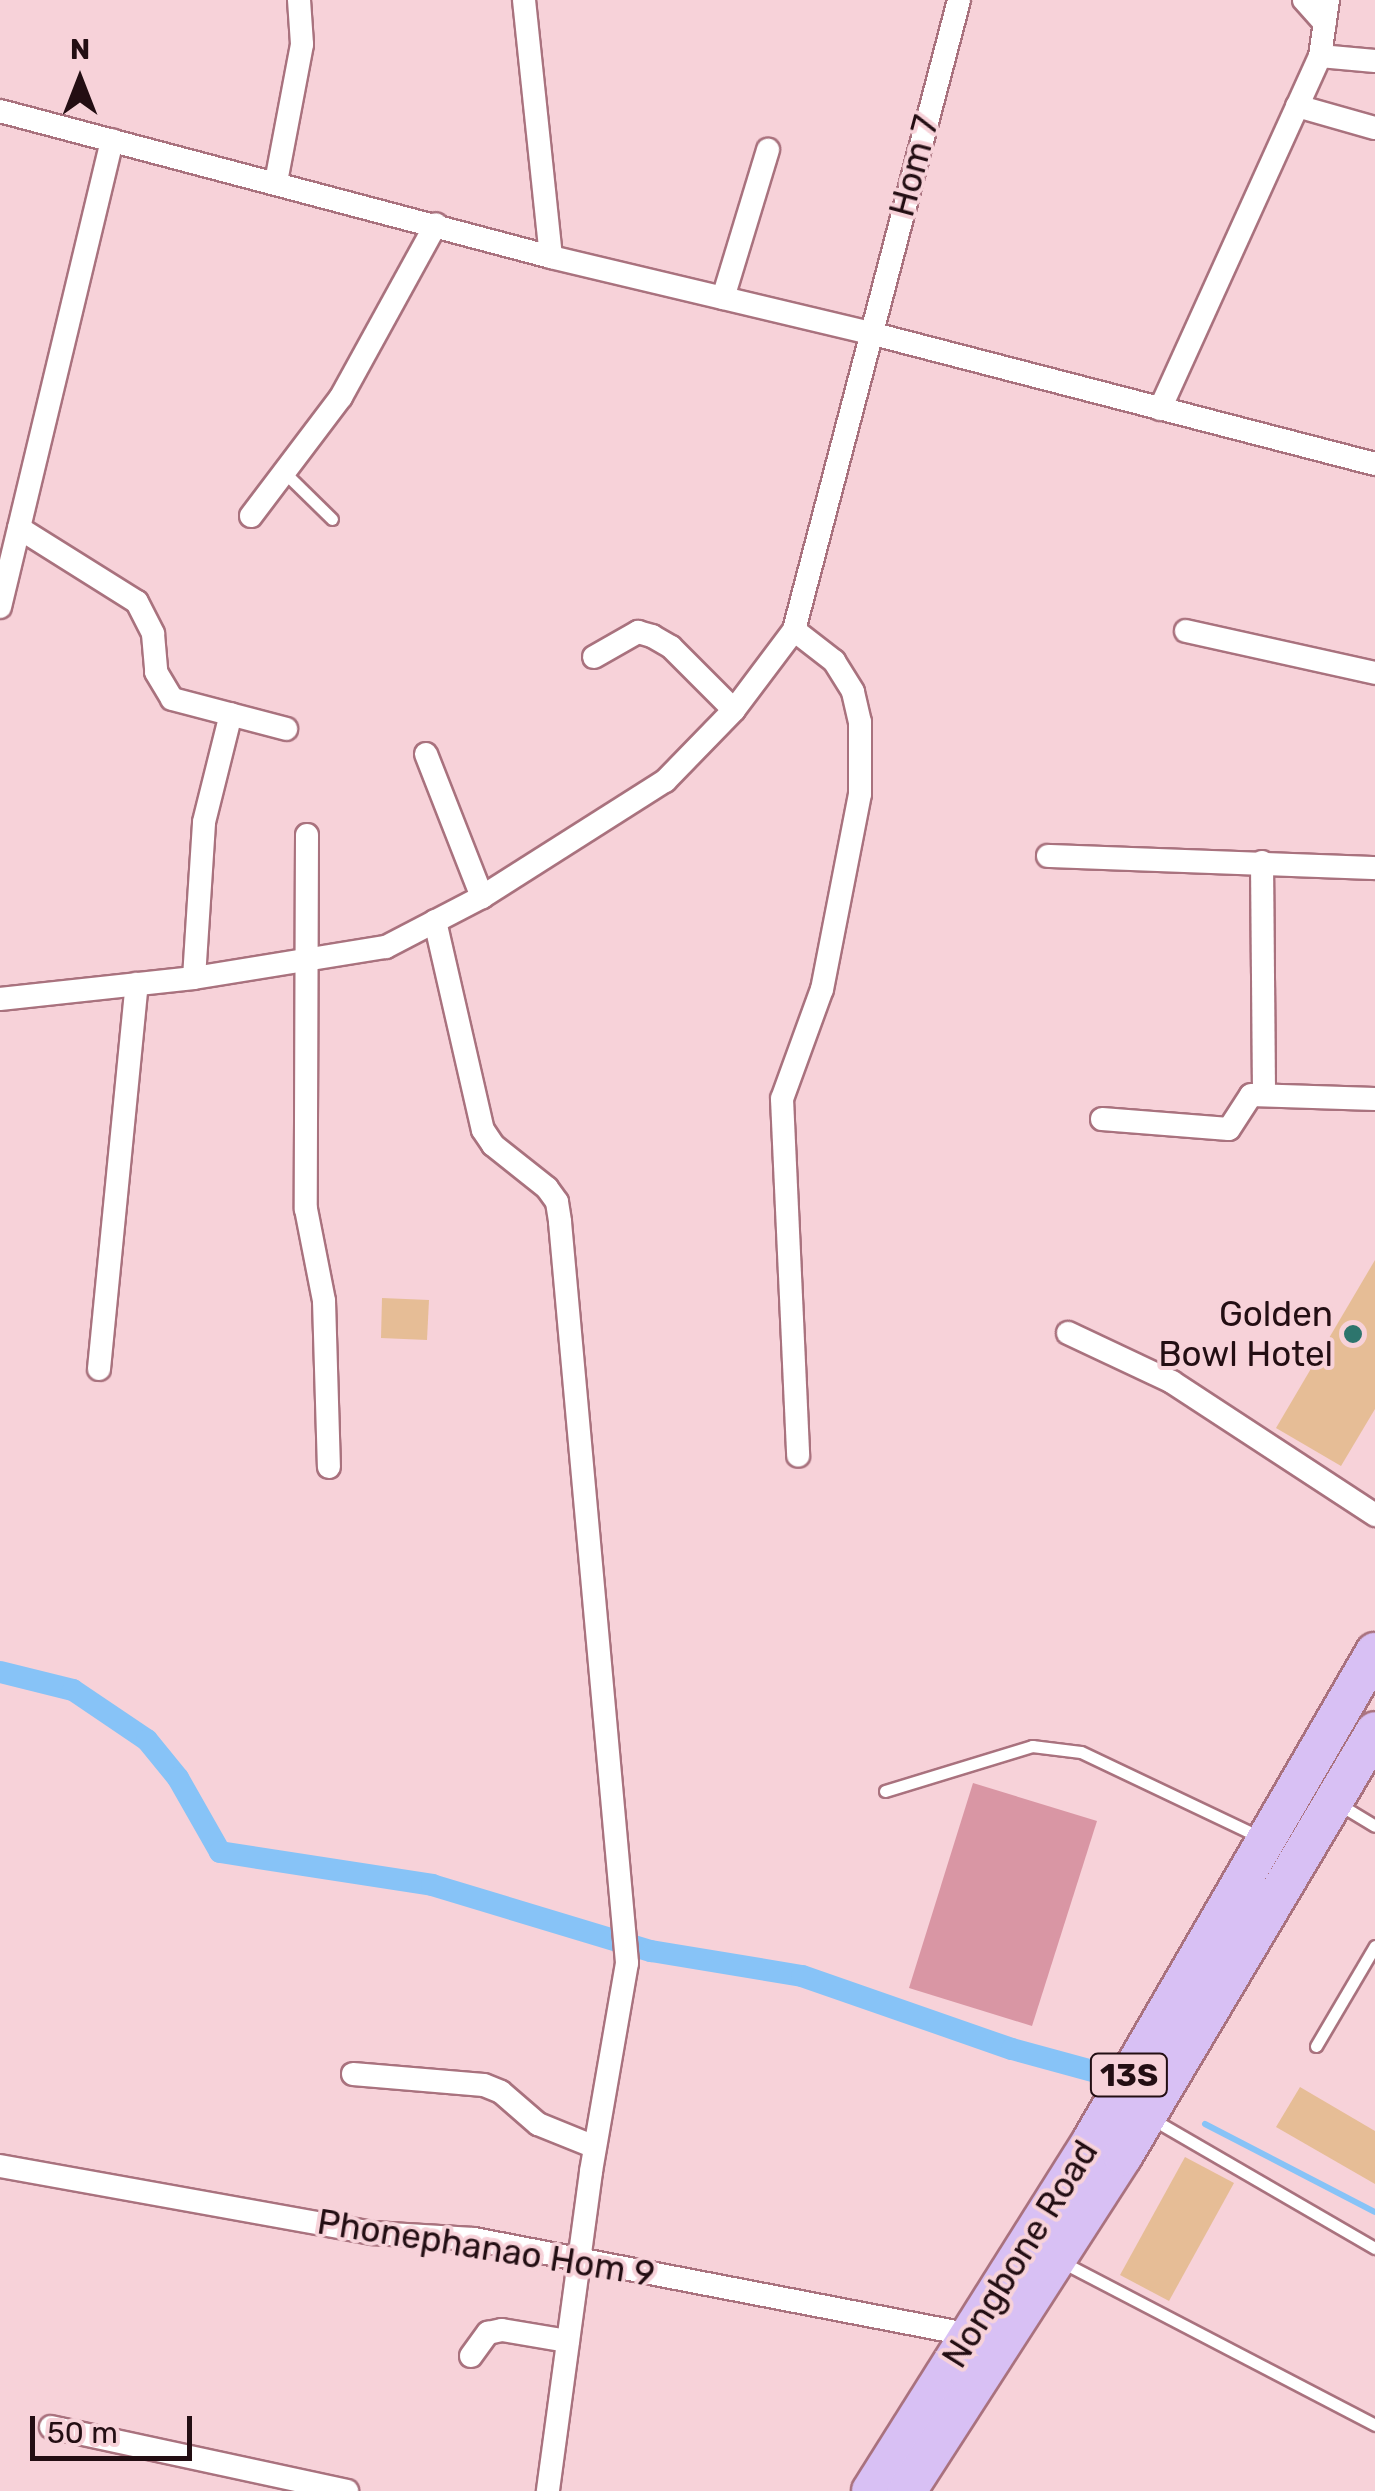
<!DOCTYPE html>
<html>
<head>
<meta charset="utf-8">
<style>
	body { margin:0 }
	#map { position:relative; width:1375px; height:2491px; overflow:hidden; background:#f7d2d9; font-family:Rubik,sans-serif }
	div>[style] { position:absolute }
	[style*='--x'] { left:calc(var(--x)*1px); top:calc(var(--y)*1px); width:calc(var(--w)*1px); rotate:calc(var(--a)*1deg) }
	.green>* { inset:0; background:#d996a4 }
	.stream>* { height:6px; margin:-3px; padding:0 3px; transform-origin:3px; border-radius:3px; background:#87c3f7 }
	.canal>* { height:22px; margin:-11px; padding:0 11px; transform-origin:11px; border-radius:11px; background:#87c3f7 }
	.building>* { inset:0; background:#e6bd96 }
	.roads { filter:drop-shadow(2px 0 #a9727e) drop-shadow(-2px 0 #a9727e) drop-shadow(0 2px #a9727e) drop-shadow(0 -2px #a9727e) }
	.service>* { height:11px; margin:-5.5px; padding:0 5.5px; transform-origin:5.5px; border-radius:5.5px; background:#fff }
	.minor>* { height:22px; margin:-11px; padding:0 11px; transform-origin:11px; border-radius:11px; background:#fff }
	.trunk>* { height:38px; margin:-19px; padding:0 19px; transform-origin:19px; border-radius:19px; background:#d8c0f4 }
	.dots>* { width:28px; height:28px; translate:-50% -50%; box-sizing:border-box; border:5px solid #f7d2d9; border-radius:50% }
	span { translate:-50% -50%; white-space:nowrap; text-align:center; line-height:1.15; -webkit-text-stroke:8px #f7d2d9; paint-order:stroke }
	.shield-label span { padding:2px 8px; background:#f7d2d9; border:2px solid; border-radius:8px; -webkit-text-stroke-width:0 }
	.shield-label { font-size:32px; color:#230e13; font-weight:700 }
	.street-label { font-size:35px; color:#230e13 }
	.poi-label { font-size:35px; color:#230e13 }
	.right { translate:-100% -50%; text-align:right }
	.north { position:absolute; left:30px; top:30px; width:100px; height:100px; -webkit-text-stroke:8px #f7d2d9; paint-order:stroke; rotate:0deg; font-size:28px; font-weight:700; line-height:40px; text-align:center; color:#230e13 }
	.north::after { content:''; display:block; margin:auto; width:35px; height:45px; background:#230e13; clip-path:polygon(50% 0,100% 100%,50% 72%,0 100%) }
	.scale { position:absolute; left:30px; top:2416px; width:162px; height:45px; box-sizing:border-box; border:5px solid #230e13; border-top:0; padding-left:12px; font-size:30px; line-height:35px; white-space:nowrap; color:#230e13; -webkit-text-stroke:8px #f7d2d9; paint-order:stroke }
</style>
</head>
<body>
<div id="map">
	<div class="green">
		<i style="clip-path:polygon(973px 1783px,1097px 1821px,1032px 2026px,909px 1988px)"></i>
	</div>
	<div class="stream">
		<i style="--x:1205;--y:2124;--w:191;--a:27.4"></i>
	</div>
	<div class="canal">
		<i style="--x:0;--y:1672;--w:75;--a:13.9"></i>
		<i style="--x:73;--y:1690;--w:89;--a:34"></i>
		<i style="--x:147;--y:1740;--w:49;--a:50.8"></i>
		<i style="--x:178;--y:1778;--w:85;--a:60.4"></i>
		<i style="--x:220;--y:1852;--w:215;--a:8.8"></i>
		<i style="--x:432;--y:1885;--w:229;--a:16.8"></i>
		<i style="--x:651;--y:1951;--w:153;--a:9.4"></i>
		<i style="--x:802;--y:1976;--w:222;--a:19.2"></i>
		<i style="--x:1012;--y:2049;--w:103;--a:15.3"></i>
	</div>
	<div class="building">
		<i style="clip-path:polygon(1375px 1260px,1375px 1409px,1341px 1466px,1276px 1428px)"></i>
		<i style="clip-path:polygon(382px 1298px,429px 1300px,427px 1340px,381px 1338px)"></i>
		<i style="clip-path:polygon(1300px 2087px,1375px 2131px,1375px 2184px,1276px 2127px)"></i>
		<i style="clip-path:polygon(1185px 2157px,1234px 2183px,1169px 2301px,1120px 2275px)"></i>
	</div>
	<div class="roads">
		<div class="service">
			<i style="--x:284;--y:472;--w:67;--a:44.4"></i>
			<i style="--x:885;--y:1791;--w:154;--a:-17"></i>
			<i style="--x:1032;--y:1746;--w:49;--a:7"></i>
			<i style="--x:1081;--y:1752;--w:198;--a:25.4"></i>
			<i style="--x:1337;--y:1803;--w:44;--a:31.2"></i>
			<i style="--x:1316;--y:2046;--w:116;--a:-59.5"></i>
			<i style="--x:1154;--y:2120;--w:255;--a:30.1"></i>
			<i style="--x:1060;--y:2261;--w:355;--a:27.5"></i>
		</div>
		<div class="minor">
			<i style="--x:524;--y:0;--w:258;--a:84"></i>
			<i style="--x:1304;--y:0;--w:31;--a:48"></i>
			<i style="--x:1320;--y:56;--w:55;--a:5.2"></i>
			<i style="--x:1297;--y:106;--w:81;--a:15.8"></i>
			<i style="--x:0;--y:111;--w:570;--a:14.84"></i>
			<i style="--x:551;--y:257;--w:328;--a:13.4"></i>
			<i style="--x:870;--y:333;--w:522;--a:14.54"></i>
			<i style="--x:276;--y:182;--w:140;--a:-79.3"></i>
			<i style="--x:302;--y:44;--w:44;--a:-93.9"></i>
			<i style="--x:723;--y:298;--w:155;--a:-73.1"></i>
			<i style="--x:1160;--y:409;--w:388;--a:-65.6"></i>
			<i style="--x:1320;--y:56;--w:57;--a:-81.9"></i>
			<i style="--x:251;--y:516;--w:149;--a:-52.9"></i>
			<i style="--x:341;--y:397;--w:197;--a:-61.2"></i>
			<i style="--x:19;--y:528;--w:139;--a:32.1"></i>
			<i style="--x:137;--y:602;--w:36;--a:63"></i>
			<i style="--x:153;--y:634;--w:38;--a:85"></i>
			<i style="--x:156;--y:672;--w:31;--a:59"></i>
			<i style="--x:172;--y:699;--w:118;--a:14.7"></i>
			<i style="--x:0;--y:607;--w:480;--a:-76.5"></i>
			<i style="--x:794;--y:630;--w:51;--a:37.8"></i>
			<i style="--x:834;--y:661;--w:36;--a:58"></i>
			<i style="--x:853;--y:692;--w:31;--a:77"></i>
			<i style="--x:860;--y:722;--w:72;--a:90"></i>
			<i style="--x:860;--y:794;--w:199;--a:101"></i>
			<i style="--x:822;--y:989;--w:117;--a:110"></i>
			<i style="--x:782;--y:1099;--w:357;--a:87.4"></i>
			<i style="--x:1186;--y:631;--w:194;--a:12.5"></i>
			<i style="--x:594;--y:657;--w:51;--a:-29.6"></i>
			<i style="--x:638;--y:632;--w:15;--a:16"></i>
			<i style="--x:652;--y:636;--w:22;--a:30"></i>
			<i style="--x:671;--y:647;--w:89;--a:45"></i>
			<i style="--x:426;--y:754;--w:154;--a:68.6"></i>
			<i style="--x:307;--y:835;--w:374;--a:90.2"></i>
			<i style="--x:306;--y:1209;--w:94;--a:78.9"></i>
			<i style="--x:324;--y:1301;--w:166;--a:88.3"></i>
			<i style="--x:1048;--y:856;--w:327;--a:2.1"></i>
			<i style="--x:1262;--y:862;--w:231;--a:89.5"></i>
			<i style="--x:435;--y:921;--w:214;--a:77.1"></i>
			<i style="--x:483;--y:1130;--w:18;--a:56"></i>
			<i style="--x:493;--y:1145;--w:69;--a:38.5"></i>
			<i style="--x:547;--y:1188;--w:17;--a:54"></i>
			<i style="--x:557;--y:1202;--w:20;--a:81"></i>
			<i style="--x:560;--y:1222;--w:744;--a:84.83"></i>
			<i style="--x:627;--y:1963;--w:212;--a:99.8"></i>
			<i style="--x:591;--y:2172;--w:322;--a:97.7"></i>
			<i style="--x:194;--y:978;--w:156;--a:-86.3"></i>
			<i style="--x:204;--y:822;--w:111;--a:-76"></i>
			<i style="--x:0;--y:999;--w:195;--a:-6.2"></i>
			<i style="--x:194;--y:978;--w:194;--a:-9.2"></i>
			<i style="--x:386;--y:947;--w:108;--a:-27.5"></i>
			<i style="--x:482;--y:897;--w:217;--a:-32.4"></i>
			<i style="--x:665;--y:781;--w:99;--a:-45.8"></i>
			<i style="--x:734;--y:710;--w:100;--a:-53.1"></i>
			<i style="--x:794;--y:630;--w:651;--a:-75.32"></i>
			<i style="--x:1102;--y:1119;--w:127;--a:4.5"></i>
			<i style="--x:1229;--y:1129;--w:40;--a:-57.1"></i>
			<i style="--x:1251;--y:1095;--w:124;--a:1.8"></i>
			<i style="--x:1068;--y:1333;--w:115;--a:25.2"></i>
			<i style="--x:1172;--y:1382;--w:243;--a:33.2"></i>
			<i style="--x:99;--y:1369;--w:387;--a:-84.4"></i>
			<i style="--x:353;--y:2074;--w:131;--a:4.8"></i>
			<i style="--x:484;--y:2085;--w:18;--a:22"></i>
			<i style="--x:501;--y:2092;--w:49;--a:40.9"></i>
			<i style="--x:538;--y:2124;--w:61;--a:22"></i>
			<i style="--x:0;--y:2166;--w:379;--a:10.2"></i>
			<i style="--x:373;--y:2233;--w:101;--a:3.4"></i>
			<i style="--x:474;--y:2239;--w:506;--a:10.93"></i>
			<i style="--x:471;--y:2356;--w:29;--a:-54"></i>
			<i style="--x:488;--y:2333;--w:14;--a:-12"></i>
			<i style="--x:502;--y:2330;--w:67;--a:9.5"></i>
			<i style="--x:51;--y:2427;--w:303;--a:12.2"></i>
		</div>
		<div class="trunk">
			<i style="--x:871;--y:2491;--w:417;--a:-57.8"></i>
			<i style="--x:1093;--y:2138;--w:562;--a:-59.88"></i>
			<i style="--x:907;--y:2491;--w:399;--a:-57.2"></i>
			<i style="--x:1123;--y:2156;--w:494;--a:-59.3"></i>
		</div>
	</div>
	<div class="dots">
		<i style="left:1353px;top:1334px;background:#2d756d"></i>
	</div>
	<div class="shield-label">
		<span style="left:1129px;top:2075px">13S</span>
	</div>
	<div class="street-label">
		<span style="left:914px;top:166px;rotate:-75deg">Hom 7</span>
		<span style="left:486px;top:2248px;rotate:9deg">Phonephanao Hom 9</span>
		<span style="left:1020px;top:2254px;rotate:-58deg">Nongbone Road</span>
	</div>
	<div class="poi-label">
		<span class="right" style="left:1333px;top:1334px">Golden<br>Bowl Hotel</span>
	</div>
	<div class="north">N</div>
	<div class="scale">50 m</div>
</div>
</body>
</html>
